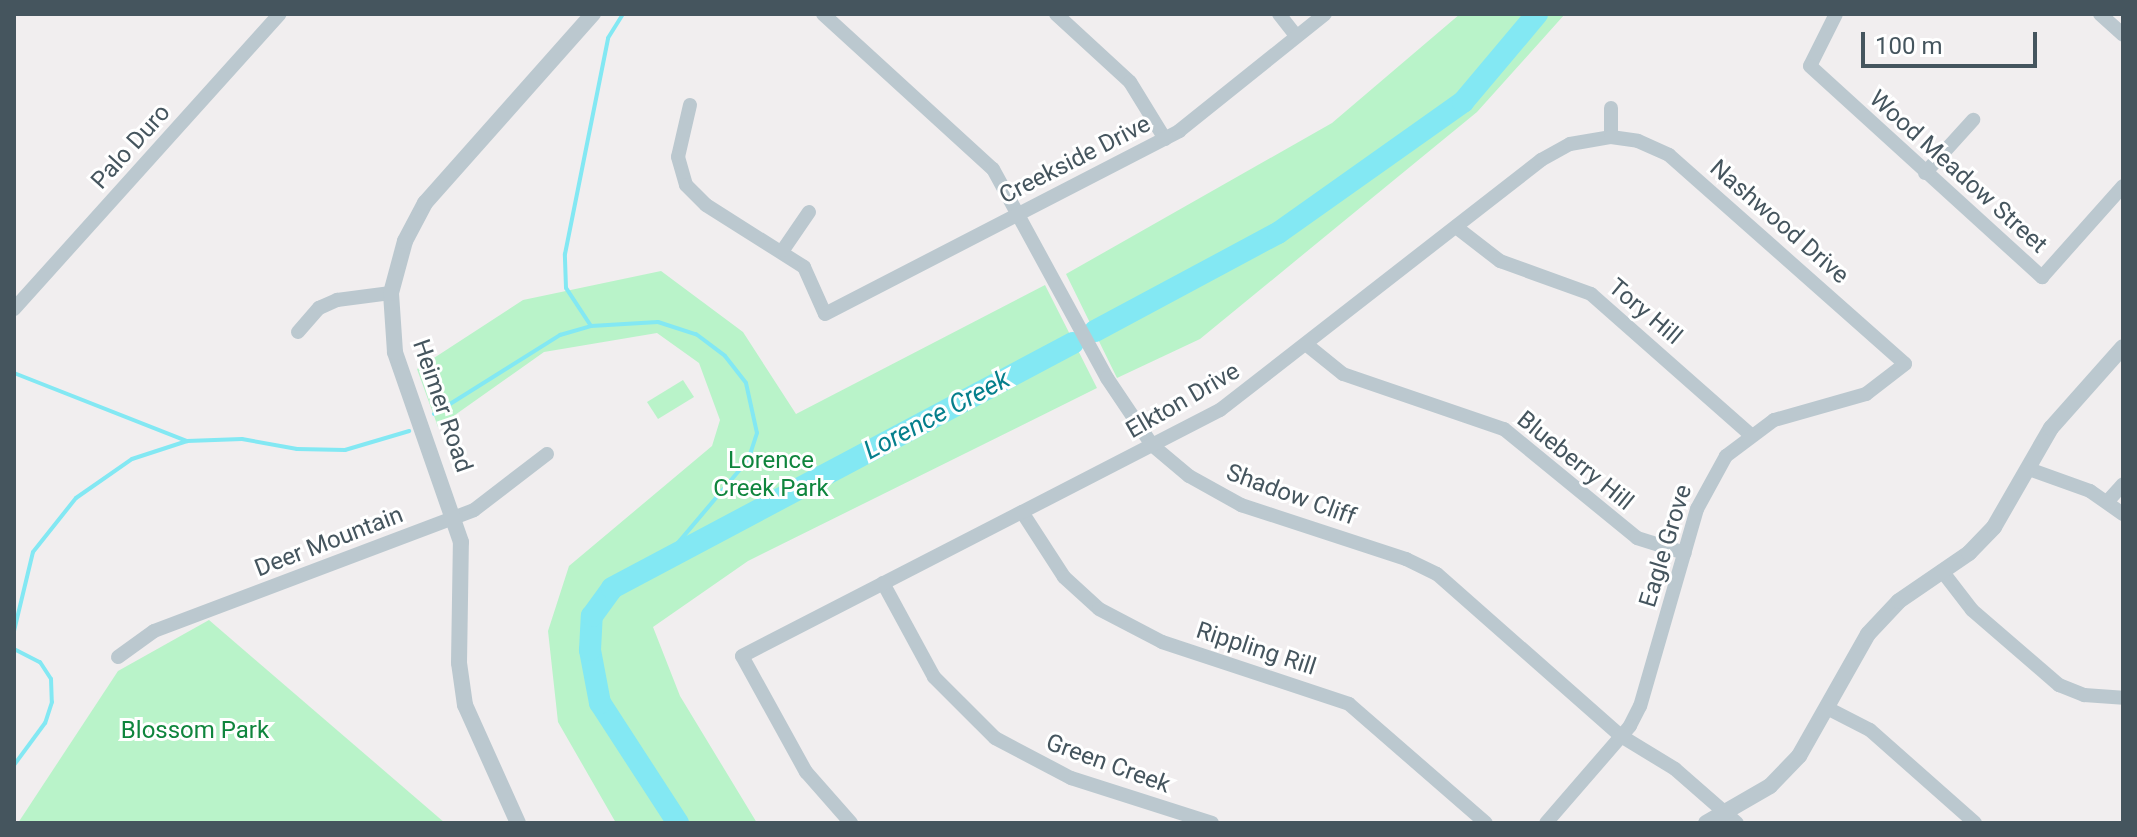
<!DOCTYPE html>
<html>
<head>
<meta charset="utf-8">
<style>
	body { margin:0 }
	#map { position:relative; width:2137px; height:837px; overflow:hidden; background:#f1eeef; font-family:Roboto,sans-serif }
	div>[style] { position:absolute }
	[style*='--x'] { left:calc(var(--x)*1px); top:calc(var(--y)*1px); width:calc(var(--w)*1px); rotate:calc(var(--a)*1deg) }
	.green>* { inset:0; background:#b9f3c9 }
	.stream>* { height:4px; margin:-2px; padding:0 2px; transform-origin:2px; border-radius:2px; background:#83e8f3 }
	.river>* { height:22px; margin:-11px; padding:0 11px; transform-origin:11px; border-radius:11px; background:#83e8f3 }
	.minor>* { height:14px; margin:-7px; padding:0 7px; transform-origin:7px; border-radius:7px; background:#bbc8cf }
	.tertiary>* { height:16px; margin:-8px; padding:0 8px; transform-origin:8px; border-radius:8px; background:#bbc8cf }
	span { translate:-50% -50%; white-space:nowrap; text-align:center; line-height:1.15; -webkit-text-stroke:6px #fff; paint-order:stroke }
	.street-label { font-size:24px; color:#45555e }
	.park-label { font-size:24px; color:#0f853d }
	.water-label { font-size:26px; color:#057f8c; font-style:italic }
	.frame { position:absolute; inset:0; border:16px solid #45555e; pointer-events:none }
	.scale { position:absolute; left:1861px; top:32px; width:176px; height:36px; box-sizing:border-box; border:4px solid #45555e; border-top:0; padding-left:10px; font-size:24px; line-height:28px; white-space:nowrap; color:#45555e; -webkit-text-stroke:6px #fff; paint-order:stroke }
</style>
</head>
<body>
<div id="map">
	<div class="green">
		<i style="clip-path:polygon(1460px 14px,1565px 14px,1477px 112px,1200px 339px,1117px 378px,1066px 274px,1332px 123px)"></i>
		<i style="clip-path:polygon(661px 271px,743px 332px,796px 414px,1045px 285px,1097px 388px,748px 561px,653px 627px,680px 696px,757px 823px,616px 823px,558px 722px,548px 631px,569px 566px,712px 446px,720px 420px,699px 363px,657px 333px,544px 352px,438px 427px,417px 369px,523px 300px)"></i>
		<i style="clip-path:polygon(683px 380px,694px 397px,658px 419px,647px 402px)"></i>
		<i style="clip-path:polygon(209px 620px,445px 823px,18px 823px,118px 671px)"></i>
	</div>
	<div class="stream">
		<i style="--x:591;--y:326;--w:45;--a:-123.3"></i>
		<i style="--x:566;--y:288;--w:34;--a:-92"></i>
		<i style="--x:565;--y:254;--w:220;--a:-78.7"></i>
		<i style="--x:608;--y:38;--w:28;--a:-58"></i>
		<i style="--x:14;--y:373;--w:186;--a:21.5"></i>
		<i style="--x:434;--y:414;--w:149;--a:-32.1"></i>
		<i style="--x:560;--y:335;--w:32;--a:-16"></i>
		<i style="--x:591;--y:326;--w:67;--a:-3.4"></i>
		<i style="--x:658;--y:322;--w:40;--a:18"></i>
		<i style="--x:696;--y:334;--w:36;--a:37"></i>
		<i style="--x:725;--y:356;--w:34;--a:52"></i>
		<i style="--x:746;--y:383;--w:51;--a:77.6"></i>
		<i style="--x:757;--y:433;--w:28;--a:108"></i>
		<i style="--x:748;--y:460;--w:135;--a:130.2"></i>
		<i style="--x:14;--y:631;--w:81;--a:-76.5"></i>
		<i style="--x:33;--y:552;--w:69;--a:-51.5"></i>
		<i style="--x:76;--y:498;--w:68;--a:-34.9"></i>
		<i style="--x:132;--y:459;--w:58;--a:-18.1"></i>
		<i style="--x:187;--y:441;--w:55;--a:-2.1"></i>
		<i style="--x:242;--y:439;--w:56;--a:10.3"></i>
		<i style="--x:297;--y:449;--w:48;--a:1.2"></i>
		<i style="--x:345;--y:450;--w:67;--a:-16.5"></i>
		<i style="--x:14;--y:649;--w:29;--a:27"></i>
		<i style="--x:40;--y:662;--w:20;--a:57"></i>
		<i style="--x:51;--y:679;--w:23;--a:88"></i>
		<i style="--x:52;--y:702;--w:22;--a:108"></i>
		<i style="--x:45;--y:723;--w:52;--a:126.4"></i>
	</div>
	<div class="river">
		<i style="--x:1095;--y:331;--w:208;--a:-28.2"></i>
		<i style="--x:1278;--y:233;--w:227;--a:-35.3"></i>
		<i style="--x:1463;--y:102;--w:115;--a:-49.9"></i>
		<i style="--x:678;--y:823;--w:143;--a:-123"></i>
		<i style="--x:600;--y:703;--w:54;--a:-100.7"></i>
		<i style="--x:590;--y:650;--w:34;--a:-87"></i>
		<i style="--x:592;--y:616;--w:34;--a:-54"></i>
		<i style="--x:612;--y:588;--w:522;--a:-27.99"></i>
	</div>
	<div class="minor">
		<i style="--x:823;--y:14;--w:230;--a:42.4"></i>
		<i style="--x:993;--y:169;--w:238;--a:61.4"></i>
		<i style="--x:1107;--y:378;--w:81;--a:56.1"></i>
		<i style="--x:1152;--y:445;--w:48;--a:40"></i>
		<i style="--x:1189;--y:476;--w:60;--a:29.1"></i>
		<i style="--x:1241;--y:505;--w:174;--a:18.1"></i>
		<i style="--x:1406;--y:559;--w:34;--a:26"></i>
		<i style="--x:1437;--y:574;--w:245;--a:41.4"></i>
		<i style="--x:1621;--y:736;--w:63;--a:31.4"></i>
		<i style="--x:1675;--y:769;--w:82;--a:41.1"></i>
		<i style="--x:1056;--y:14;--w:100;--a:42.6"></i>
		<i style="--x:1130;--y:82;--w:67;--a:58.4"></i>
		<i style="--x:1279;--y:14;--w:28;--a:52"></i>
		<i style="--x:1836;--y:14;--w:58;--a:116.6"></i>
		<i style="--x:1810;--y:66;--w:314;--a:42.3"></i>
		<i style="--x:2042;--y:277;--w:122;--a:-48.3"></i>
		<i style="--x:2100;--y:14;--w:31;--a:42"></i>
		<i style="--x:690;--y:105;--w:53;--a:103"></i>
		<i style="--x:678;--y:157;--w:29;--a:74"></i>
		<i style="--x:686;--y:185;--w:28;--a:45"></i>
		<i style="--x:706;--y:205;--w:116;--a:32.3"></i>
		<i style="--x:804;--y:267;--w:51;--a:65.9"></i>
		<i style="--x:825;--y:314;--w:399;--a:-27.3"></i>
		<i style="--x:1179;--y:131;--w:187;--a:-38.7"></i>
		<i style="--x:1611;--y:137;--w:29;--a:-90"></i>
		<i style="--x:1925;--y:173;--w:72;--a:-47.8"></i>
		<i style="--x:1456;--y:227;--w:56;--a:37.7"></i>
		<i style="--x:1500;--y:261;--w:97;--a:19.9"></i>
		<i style="--x:1591;--y:294;--w:212;--a:41.4"></i>
		<i style="--x:783;--y:250;--w:46;--a:-55.6"></i>
		<i style="--x:14;--y:309;--w:397;--a:-48"></i>
		<i style="--x:298;--y:332;--w:32;--a:-49"></i>
		<i style="--x:319;--y:308;--w:20;--a:-24"></i>
		<i style="--x:337;--y:300;--w:54;--a:-7.4"></i>
		<i style="--x:1307;--y:345;--w:46;--a:38.9"></i>
		<i style="--x:1343;--y:374;--w:170;--a:18.9"></i>
		<i style="--x:1504;--y:429;--w:172;--a:39.3"></i>
		<i style="--x:1637;--y:538;--w:50;--a:17.4"></i>
		<i style="--x:2029;--y:469;--w:65;--a:19.8"></i>
		<i style="--x:2090;--y:491;--w:40;--a:34.9"></i>
		<i style="--x:2107;--y:502;--w:24;--a:-48"></i>
		<i style="--x:1022;--y:512;--w:77;--a:57.1"></i>
		<i style="--x:1064;--y:577;--w:47;--a:42.4"></i>
		<i style="--x:1099;--y:609;--w:71;--a:27.6"></i>
		<i style="--x:1162;--y:642;--w:197;--a:18.3"></i>
		<i style="--x:1349;--y:704;--w:181;--a:41"></i>
		<i style="--x:1942;--y:571;--w:49;--a:52.4"></i>
		<i style="--x:1972;--y:610;--w:115;--a:40.8"></i>
		<i style="--x:2059;--y:685;--w:27;--a:22"></i>
		<i style="--x:2084;--y:695;--w:39;--a:4"></i>
		<i style="--x:883;--y:583;--w:107;--a:61.5"></i>
		<i style="--x:934;--y:677;--w:86;--a:45"></i>
		<i style="--x:995;--y:738;--w:86;--a:27.8"></i>
		<i style="--x:1071;--y:778;--w:148;--a:17.7"></i>
		<i style="--x:118;--y:657;--w:44;--a:-35.8"></i>
		<i style="--x:154;--y:631;--w:342;--a:-20.7"></i>
		<i style="--x:474;--y:510;--w:92;--a:-37.5"></i>
		<i style="--x:1829;--y:709;--w:46;--a:27.1"></i>
		<i style="--x:1870;--y:730;--w:140;--a:41.5"></i>
		<i style="--x:851;--y:823;--w:68;--a:-131.4"></i>
		<i style="--x:806;--y:772;--w:132;--a:-118.9"></i>
		<i style="--x:742;--y:656;--w:538;--a:-27.23"></i>
		<i style="--x:1220;--y:410;--w:407;--a:-37.9"></i>
		<i style="--x:1541;--y:160;--w:33;--a:-29"></i>
		<i style="--x:1570;--y:144;--w:42;--a:-9.7"></i>
		<i style="--x:1611;--y:137;--w:27;--a:8"></i>
		<i style="--x:1638;--y:141;--w:34;--a:24"></i>
		<i style="--x:1669;--y:155;--w:315;--a:41.5"></i>
		<i style="--x:1905;--y:364;--w:49;--a:142.4"></i>
		<i style="--x:1866;--y:394;--w:96;--a:164.2"></i>
		<i style="--x:1774;--y:420;--w:60;--a:143.1"></i>
		<i style="--x:1726;--y:456;--w:60;--a:118.7"></i>
		<i style="--x:1697;--y:509;--w:205;--a:106.1"></i>
		<i style="--x:1640;--y:706;--w:22;--a:117"></i>
		<i style="--x:1630;--y:726;--w:128;--a:130.9"></i>
	</div>
	<div class="tertiary">
		<i style="--x:518;--y:823;--w:129;--a:-114.2"></i>
		<i style="--x:465;--y:705;--w:42;--a:-98.1"></i>
		<i style="--x:459;--y:663;--w:121;--a:-89.1"></i>
		<i style="--x:461;--y:542;--w:201;--a:-109.2"></i>
		<i style="--x:395;--y:352;--w:59;--a:-93.9"></i>
		<i style="--x:391;--y:293;--w:54;--a:-74.9"></i>
		<i style="--x:405;--y:241;--w:43;--a:-62.2"></i>
		<i style="--x:425;--y:203;--w:253;--a:-48.4"></i>
		<i style="--x:1706;--y:823;--w:74;--a:-30"></i>
		<i style="--x:1770;--y:786;--w:42;--a:-46"></i>
		<i style="--x:1799;--y:756;--w:140;--a:-60.5"></i>
		<i style="--x:1868;--y:634;--w:45;--a:-46.8"></i>
		<i style="--x:1899;--y:601;--w:85;--a:-34.4"></i>
		<i style="--x:1969;--y:553;--w:36;--a:-46"></i>
		<i style="--x:1994;--y:527;--w:114;--a:-60.1"></i>
		<i style="--x:2051;--y:428;--w:108;--a:-48.4"></i>
	</div>
	<div class="street-label">
		<span style="left:131px;top:147px;rotate:-48deg">Palo Duro</span>
		<span style="left:1075px;top:160px;rotate:-27deg">Creekside Drive</span>
		<span style="left:1958px;top:172px;rotate:42deg">Wood Meadow Street</span>
		<span style="left:1779px;top:222px;rotate:41deg">Nashwood Drive</span>
		<span style="left:1645px;top:312px;rotate:40deg">Tory Hill</span>
		<span style="left:1183px;top:401px;rotate:-30deg">Elkton Drive</span>
		<span style="left:442px;top:406px;rotate:71deg">Heimer Road</span>
		<span style="left:1575px;top:461px;rotate:39deg">Blueberry Hill</span>
		<span style="left:1291px;top:495px;rotate:20deg">Shadow Cliff</span>
		<span style="left:329px;top:542px;rotate:-21deg">Deer Mountain</span>
		<span style="left:1666px;top:546px;rotate:-73deg">Eagle Grove</span>
		<span style="left:1256px;top:649px;rotate:18deg">Rippling Rill</span>
		<span style="left:1108px;top:764px;rotate:20deg">Green Creek</span>
	</div>
	<div class="park-label">
		<span style="left:771px;top:475px">Lorence<br>Creek Park</span>
		<span style="left:195px;top:731px">Blossom Park</span>
	</div>
	<div class="water-label">
		<span style="left:937px;top:415px;rotate:-28deg">Lorence Creek</span>
	</div>
	<div class="frame"></div>
	<div class="scale">100 m</div>
</div>
</body>
</html>
